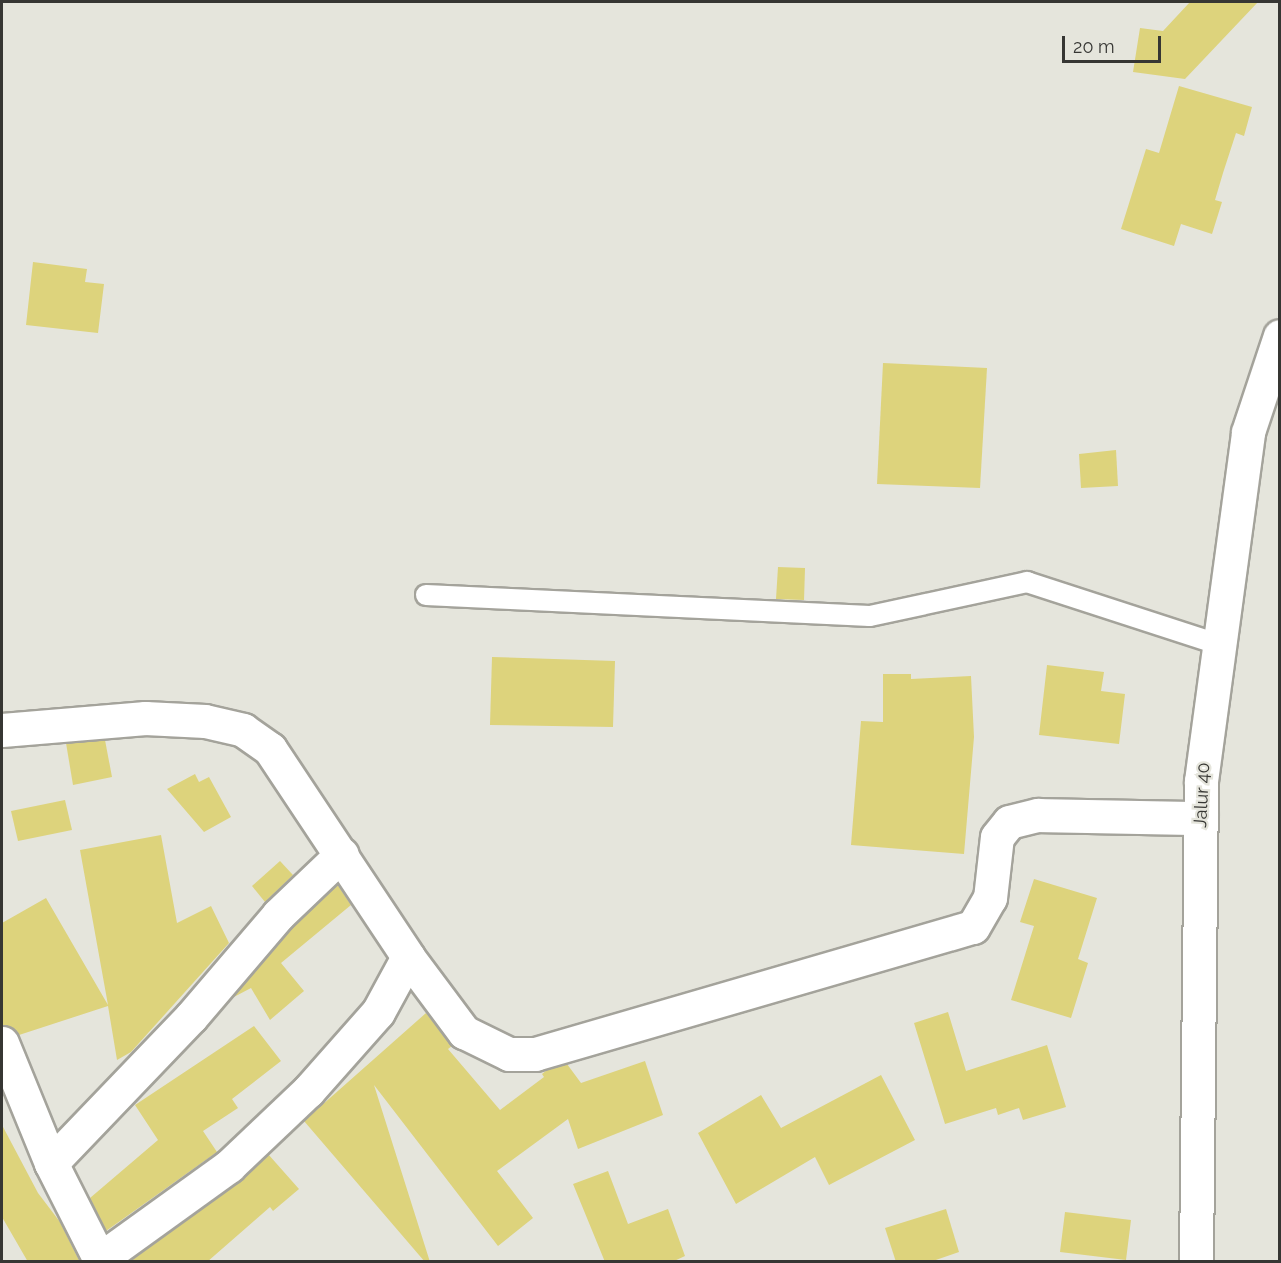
<!DOCTYPE html>
<html>
<head>
<meta charset="utf-8">
<style>
	body { margin:0 }
	#map { position:relative; width:1281px; height:1263px; overflow:hidden; background:#e5e5dc; font-family:Raleway,sans-serif }
	div>[style] { position:absolute }
	[style*='--x'] { left:calc(var(--x)*1px); top:calc(var(--y)*1px); width:calc(var(--w)*1px); rotate:calc(var(--a)*1deg) }
	.building>* { inset:0; background:#ddd37c }
	.roads { filter:drop-shadow(2px 0 #a4a39b) drop-shadow(-2px 0 #a4a39b) drop-shadow(0 2px #a4a39b) drop-shadow(0 -2px #a4a39b) }
	.lane>* { height:20px; margin:-10px; padding:0 10px; transform-origin:10px; border-radius:10px; background:#fff }
	.street>* { height:33px; margin:-16.5px; padding:0 16.5px; transform-origin:16.5px; border-radius:16.5px; background:#fff }
	.highway>* { height:33px; margin:-16.5px; padding:0 16.5px; transform-origin:16.5px; border-radius:16.5px; background:#fff }
	span { translate:-50% -50%; white-space:nowrap; text-align:center; line-height:1.15; -webkit-text-stroke:4.5px #e5e5dc; paint-order:stroke }
	.street-label { font-size:18px; color:#363633 }
	.frame { position:absolute; inset:0; border:3px solid #363633; pointer-events:none }
	.scale { position:absolute; left:1062px; top:36px; width:99px; height:27px; box-sizing:border-box; border:3px solid #363633; border-top:0; padding-left:8px; font-size:18px; line-height:21px; white-space:nowrap; color:#363633; -webkit-text-stroke:4px #e5e5dc; paint-order:stroke }
</style>
</head>
<body>
<div id="map">
	<div class="building">
		<i style="clip-path:polygon(1190px 2px,1258px 2px,1185px 79px,1133px 72px,1140px 28px,1163px 31px)"></i>
		<i style="clip-path:polygon(1179px 86px,1252px 107px,1244px 136px,1236px 133px,1223px 173px,1215px 200px,1222px 202px,1212px 234px,1181px 224px,1174px 246px,1121px 229px,1146px 149px,1159px 153px)"></i>
		<i style="clip-path:polygon(33px 262px,87px 269px,85px 282px,104px 284px,98px 333px,26px 325px)"></i>
		<i style="clip-path:polygon(883px 363px,987px 368px,980px 488px,877px 484px)"></i>
		<i style="clip-path:polygon(1116px 450px,1118px 486px,1081px 488px,1079px 454px)"></i>
		<i style="clip-path:polygon(778px 567px,805px 568px,804px 600px,776px 599px)"></i>
		<i style="clip-path:polygon(492px 657px,615px 661px,613px 727px,490px 725px)"></i>
		<i style="clip-path:polygon(1047px 665px,1104px 672px,1101px 691px,1125px 694px,1119px 744px,1039px 735px)"></i>
		<i style="clip-path:polygon(883px 674px,911px 674px,911px 679px,971px 676px,974px 737px,964px 854px,851px 845px,861px 721px,883px 722px)"></i>
		<i style="clip-path:polygon(105px 740px,112px 777px,73px 785px,66px 743px)"></i>
		<i style="clip-path:polygon(195px 774px,199px 782px,209px 777px,231px 817px,204px 832px,167px 789px)"></i>
		<i style="clip-path:polygon(65px 800px,72px 830px,18px 841px,11px 811px)"></i>
		<i style="clip-path:polygon(161px 835px,177px 923px,211px 906px,229px 943px,131px 1052px,117px 1060px,108px 1006px,19px 1035px,13px 1028px,2px 1025px,2px 923px,46px 898px,108px 1005px,80px 850px)"></i>
		<i style="clip-path:polygon(280px 861px,293px 875px,265px 902px,252px 886px)"></i>
		<i style="clip-path:polygon(1034px 879px,1097px 898px,1078px 959px,1088px 963px,1071px 1018px,1011px 1000px,1034px 926px,1020px 922px)"></i>
		<i style="clip-path:polygon(337px 884px,351px 905px,281px 963px,304px 991px,270px 1020px,251px 988px,232px 998px,292px 928px)"></i>
		<i style="clip-path:polygon(948px 1012px,966px 1071px,1047px 1045px,1066px 1107px,1023px 1120px,1019px 1108px,998px 1115px,996px 1108px,945px 1124px,914px 1023px)"></i>
		<i style="clip-path:polygon(426px 1013px,452px 1046px,448px 1049px,500px 1110px,544px 1077px,542px 1074px,547px 1070px,567px 1064px,581px 1083px,645px 1061px,663px 1115px,578px 1149px,568px 1119px,497px 1171px,533px 1218px,498px 1246px,374px 1085px,430px 1262px,425px 1262px,304px 1121px)"></i>
		<i style="clip-path:polygon(254px 1026px,281px 1061px,232px 1099px,238px 1108px,203px 1131px,217px 1152px,106px 1231px,90px 1198px,158px 1140px,135px 1105px)"></i>
		<i style="clip-path:polygon(881px 1075px,915px 1140px,829px 1185px,815px 1157px,736px 1204px,698px 1133px,761px 1095px,781px 1128px)"></i>
		<i style="clip-path:polygon(2px 1125px,38px 1193px,60px 1222px,80px 1262px,28px 1262px,2px 1217px)"></i>
		<i style="clip-path:polygon(268px 1154px,299px 1189px,273px 1211px,270px 1207px,207px 1262px,129px 1262px,240px 1181px)"></i>
		<i style="clip-path:polygon(608px 1171px,628px 1224px,668px 1209px,685px 1256px,672px 1262px,605px 1262px,573px 1184px)"></i>
		<i style="clip-path:polygon(946px 1209px,959px 1252px,930px 1262px,896px 1262px,885px 1228px)"></i>
		<i style="clip-path:polygon(1065px 1212px,1131px 1220px,1126px 1260px,1060px 1252px)"></i>
	</div>
	<div class="roads">
		<div class="lane">
			<i style="--x:426;--y:595;--w:444;--a:2.7"></i>
			<i style="--x:870;--y:616;--w:161;--a:-12.2"></i>
			<i style="--x:1027;--y:582;--w:201;--a:18"></i>
		</div>
		<div class="street">
			<i style="--x:2;--y:730;--w:144;--a:-4.8"></i>
			<i style="--x:145;--y:718;--w:60;--a:2.9"></i>
			<i style="--x:205;--y:721;--w:39;--a:13"></i>
			<i style="--x:243;--y:730;--w:33;--a:35"></i>
			<i style="--x:270;--y:749;--w:250;--a:56.4"></i>
			<i style="--x:408;--y:957;--w:63;--a:118.6"></i>
			<i style="--x:378;--y:1012;--w:106;--a:131.5"></i>
			<i style="--x:308;--y:1091;--w:109;--a:136.5"></i>
			<i style="--x:229;--y:1166;--w:159;--a:144.2"></i>
			<i style="--x:408;--y:957;--w:94;--a:53.3"></i>
			<i style="--x:464;--y:1032;--w:50;--a:26.1"></i>
			<i style="--x:509;--y:1054;--w:26;--a:0"></i>
			<i style="--x:535;--y:1054;--w:456;--a:-16.2"></i>
			<i style="--x:973;--y:927;--w:34;--a:-60"></i>
			<i style="--x:990;--y:898;--w:61;--a:-83.5"></i>
			<i style="--x:997;--y:837;--w:19;--a:-51"></i>
			<i style="--x:1009;--y:822;--w:30;--a:-14"></i>
			<i style="--x:1038;--y:815;--w:163;--a:1.1"></i>
			<i style="--x:2;--y:1043;--w:130;--a:67.8"></i>
			<i style="--x:51;--y:1163;--w:111;--a:63.2"></i>
			<i style="--x:51;--y:1163;--w:202;--a:-46.2"></i>
			<i style="--x:191;--y:1017;--w:134;--a:-49.5"></i>
			<i style="--x:278;--y:915;--w:88;--a:-43.6"></i>
		</div>
		<div class="highway">
			<i style="--x:1196;--y:1262;--w:481;--a:-89.4"></i>
			<i style="--x:1201;--y:781;--w:352;--a:-82.3"></i>
			<i style="--x:1248;--y:432;--w:101;--a:-71.6"></i>
		</div>
	</div>
	<div class="street-label">
		<span style="left:1202px;top:795px;rotate:-87deg">Jalur 40</span>
	</div>
	<div class="frame"></div>
	<div class="scale">20 m</div>
</div>
</body>
</html>
